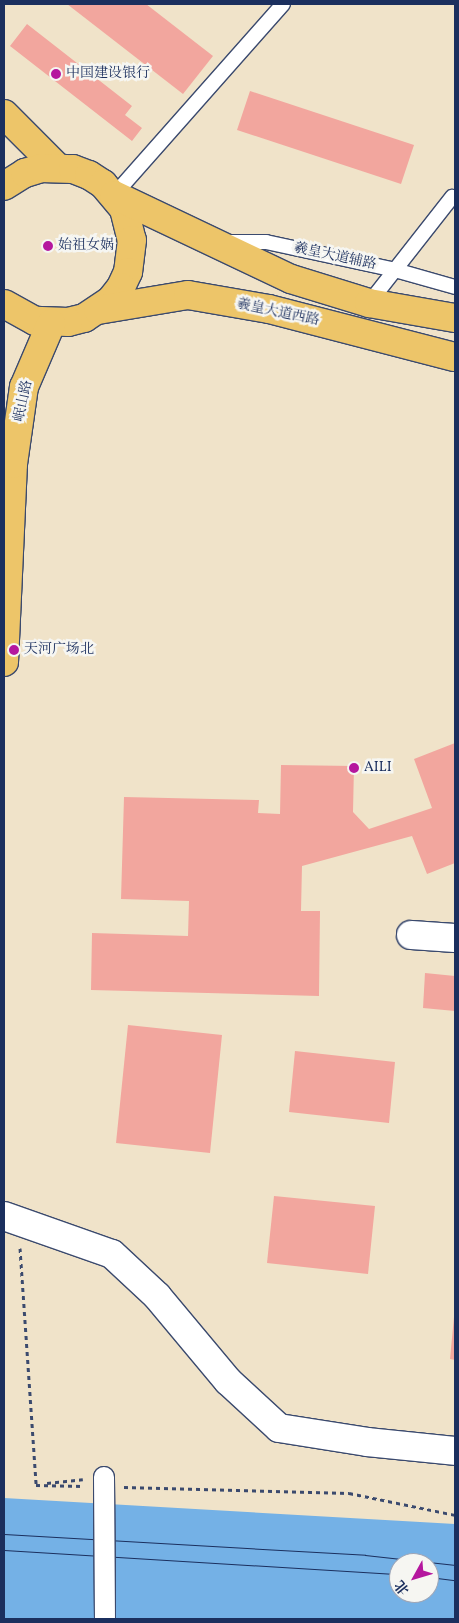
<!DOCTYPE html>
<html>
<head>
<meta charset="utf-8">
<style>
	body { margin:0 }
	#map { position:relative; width:459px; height:1623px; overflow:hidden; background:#f0e3c9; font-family:Vollkorn,"Noto Serif SC",serif }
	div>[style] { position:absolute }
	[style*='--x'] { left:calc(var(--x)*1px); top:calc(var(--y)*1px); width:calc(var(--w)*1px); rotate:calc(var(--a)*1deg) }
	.water>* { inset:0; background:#74b1e6 }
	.building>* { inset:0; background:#f2a69e }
	.path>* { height:3px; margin-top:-1.5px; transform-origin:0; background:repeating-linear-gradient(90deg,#3b4a6e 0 4px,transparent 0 8px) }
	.roads { filter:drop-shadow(1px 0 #3b4a6e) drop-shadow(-1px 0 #3b4a6e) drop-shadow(0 1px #3b4a6e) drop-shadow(0 -1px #3b4a6e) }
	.service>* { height:14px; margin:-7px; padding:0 7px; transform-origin:7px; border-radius:7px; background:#fff }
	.minor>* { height:28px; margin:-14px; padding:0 14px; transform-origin:14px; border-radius:14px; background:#fff }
	.primary>* { height:28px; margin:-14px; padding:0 14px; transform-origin:14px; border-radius:14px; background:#edc569 }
	.tram>* { height:1px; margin:-0.5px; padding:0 0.5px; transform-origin:0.5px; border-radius:0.5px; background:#1b2f5e }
	.bridges { filter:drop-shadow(1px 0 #3b4a6e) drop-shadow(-1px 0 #3b4a6e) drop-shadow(0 1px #3b4a6e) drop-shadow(0 -1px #3b4a6e) }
	.pedestrian-bridge>* { height:20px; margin:-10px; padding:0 10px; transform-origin:10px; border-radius:10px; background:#fff }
	.dots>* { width:14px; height:14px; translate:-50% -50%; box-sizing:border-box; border:2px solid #f6f6f2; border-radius:50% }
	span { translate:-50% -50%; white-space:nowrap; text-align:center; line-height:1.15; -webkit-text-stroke:5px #f6f6f2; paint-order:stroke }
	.poi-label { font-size:14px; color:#1b2f5e }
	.left { translate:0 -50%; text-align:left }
	.street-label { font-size:14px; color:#1b2f5e }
	.frame { position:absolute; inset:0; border:5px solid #1b2f5e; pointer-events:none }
	.north { position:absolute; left:389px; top:1553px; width:50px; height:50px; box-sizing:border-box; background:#f6f6f2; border:1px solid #9ea6b7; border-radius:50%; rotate:231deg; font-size:14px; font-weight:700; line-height:20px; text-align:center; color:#1b2f5e }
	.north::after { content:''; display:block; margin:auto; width:18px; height:22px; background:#b5179e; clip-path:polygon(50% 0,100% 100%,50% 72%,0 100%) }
</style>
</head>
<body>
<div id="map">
	<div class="water">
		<i style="clip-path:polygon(evenodd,4px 1498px,455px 1524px,455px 1619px,4px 1619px,4px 1498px,399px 1563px,429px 1563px,429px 1593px,399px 1593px,399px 1563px)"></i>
	</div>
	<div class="building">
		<i style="clip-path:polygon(67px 4px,146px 4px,213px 56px,183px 94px)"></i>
		<i style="clip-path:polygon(27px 24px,132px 106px,125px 115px,142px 128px,132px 141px,10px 46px)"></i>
		<i style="clip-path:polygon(250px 91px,414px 145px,401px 184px,237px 130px)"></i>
		<i style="clip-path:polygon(455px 743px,455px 863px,427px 874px,412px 836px,302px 866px,301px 911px,320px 911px,319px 996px,91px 990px,92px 933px,188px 936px,189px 901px,121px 899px,124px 797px,259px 800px,258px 813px,280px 814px,281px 765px,354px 766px,353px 812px,369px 829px,432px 808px,414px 759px)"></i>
		<i style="clip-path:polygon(425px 973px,455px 976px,455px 1011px,423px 1008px)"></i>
		<i style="clip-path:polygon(128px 1025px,222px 1035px,210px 1153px,116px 1143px)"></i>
		<i style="clip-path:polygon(295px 1051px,395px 1062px,389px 1123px,289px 1112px)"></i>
		<i style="clip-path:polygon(274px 1196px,375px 1206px,368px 1274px,267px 1263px)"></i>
		<i style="clip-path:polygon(454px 1317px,455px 1317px,455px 1360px,450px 1359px)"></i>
	</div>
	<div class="path">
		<i style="--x:20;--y:1248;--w:238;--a:86.1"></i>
		<i style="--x:36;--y:1485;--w:47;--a:1.2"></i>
		<i style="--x:47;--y:1483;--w:36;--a:-6"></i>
		<i style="--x:124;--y:1487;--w:225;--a:1.5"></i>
		<i style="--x:349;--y:1493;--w:108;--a:11.7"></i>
	</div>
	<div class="roads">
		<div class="service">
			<i style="--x:114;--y:195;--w:255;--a:-48.5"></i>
			<i style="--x:229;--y:242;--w:37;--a:0"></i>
			<i style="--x:266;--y:242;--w:132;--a:12.2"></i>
			<i style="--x:395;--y:270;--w:62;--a:15.8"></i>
			<i style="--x:369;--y:303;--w:135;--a:-51.9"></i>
		</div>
		<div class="minor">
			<i style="--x:411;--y:935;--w:44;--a:3.9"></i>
			<i style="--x:4;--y:1216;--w:114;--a:19.4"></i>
			<i style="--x:112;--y:1254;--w:62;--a:43"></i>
			<i style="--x:157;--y:1296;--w:111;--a:50.1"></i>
			<i style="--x:228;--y:1381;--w:69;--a:42.7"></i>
			<i style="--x:279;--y:1428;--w:89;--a:9"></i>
			<i style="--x:367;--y:1442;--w:88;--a:5.8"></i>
		</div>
		<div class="primary">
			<i style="--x:4;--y:114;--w:75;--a:45"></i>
			<i style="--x:4;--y:186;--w:25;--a:-32"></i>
			<i style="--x:25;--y:173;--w:17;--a:-17"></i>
			<i style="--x:41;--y:168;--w:32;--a:2"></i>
			<i style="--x:73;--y:169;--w:17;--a:21"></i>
			<i style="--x:89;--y:175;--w:17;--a:33"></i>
			<i style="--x:103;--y:184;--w:33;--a:50"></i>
			<i style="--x:124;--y:209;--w:32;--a:76"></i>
			<i style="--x:132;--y:240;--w:32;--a:97"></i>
			<i style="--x:128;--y:272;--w:17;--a:115"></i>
			<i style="--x:121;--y:287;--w:16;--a:128"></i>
			<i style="--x:111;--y:300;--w:32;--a:146"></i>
			<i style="--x:84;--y:318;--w:16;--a:166"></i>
			<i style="--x:68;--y:322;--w:33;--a:-178"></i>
			<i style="--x:35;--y:321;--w:35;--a:-151"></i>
			<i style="--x:114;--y:195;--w:196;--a:25.4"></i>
			<i style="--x:291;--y:279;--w:82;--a:17.1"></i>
			<i style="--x:369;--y:303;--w:87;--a:9.9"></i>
			<i style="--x:98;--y:310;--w:91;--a:-9.5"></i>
			<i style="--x:188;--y:295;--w:82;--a:9.8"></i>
			<i style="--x:269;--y:309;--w:192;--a:14.5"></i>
			<i style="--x:4;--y:662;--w:198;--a:-87.4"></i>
			<i style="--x:13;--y:464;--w:78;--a:-81.9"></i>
			<i style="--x:24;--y:387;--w:69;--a:-66.8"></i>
		</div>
	</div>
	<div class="tram">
		<i style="--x:4;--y:1534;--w:362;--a:3.3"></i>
		<i style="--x:365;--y:1555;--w:91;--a:6.3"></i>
		<i style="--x:4;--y:1550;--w:396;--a:3.5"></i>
		<i style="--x:429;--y:1577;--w:26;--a:7"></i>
	</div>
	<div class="bridges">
		<div class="pedestrian-bridge">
			<i style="--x:104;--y:1477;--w:142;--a:89.6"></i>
		</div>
	</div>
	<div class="dots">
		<i style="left:56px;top:74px;background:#b5179e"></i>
		<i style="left:48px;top:246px;background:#b5179e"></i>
		<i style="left:14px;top:650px;background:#b5179e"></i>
		<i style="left:354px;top:768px;background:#b5179e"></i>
	</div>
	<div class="poi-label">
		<span class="left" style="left:66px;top:74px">中国建设银行</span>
		<span class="left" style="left:58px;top:246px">始祖女娲</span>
		<span class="left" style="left:24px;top:650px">天河广场北</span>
		<span class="left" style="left:364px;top:768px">AILI</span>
	</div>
	<div class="street-label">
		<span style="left:335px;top:257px;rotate:12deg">羲皇大道辅路</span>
		<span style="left:278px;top:313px;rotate:12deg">羲皇大道西路</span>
		<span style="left:24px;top:401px;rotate:-78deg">岷山路</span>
	</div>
	<div class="frame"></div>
	<div class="north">北</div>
</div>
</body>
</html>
